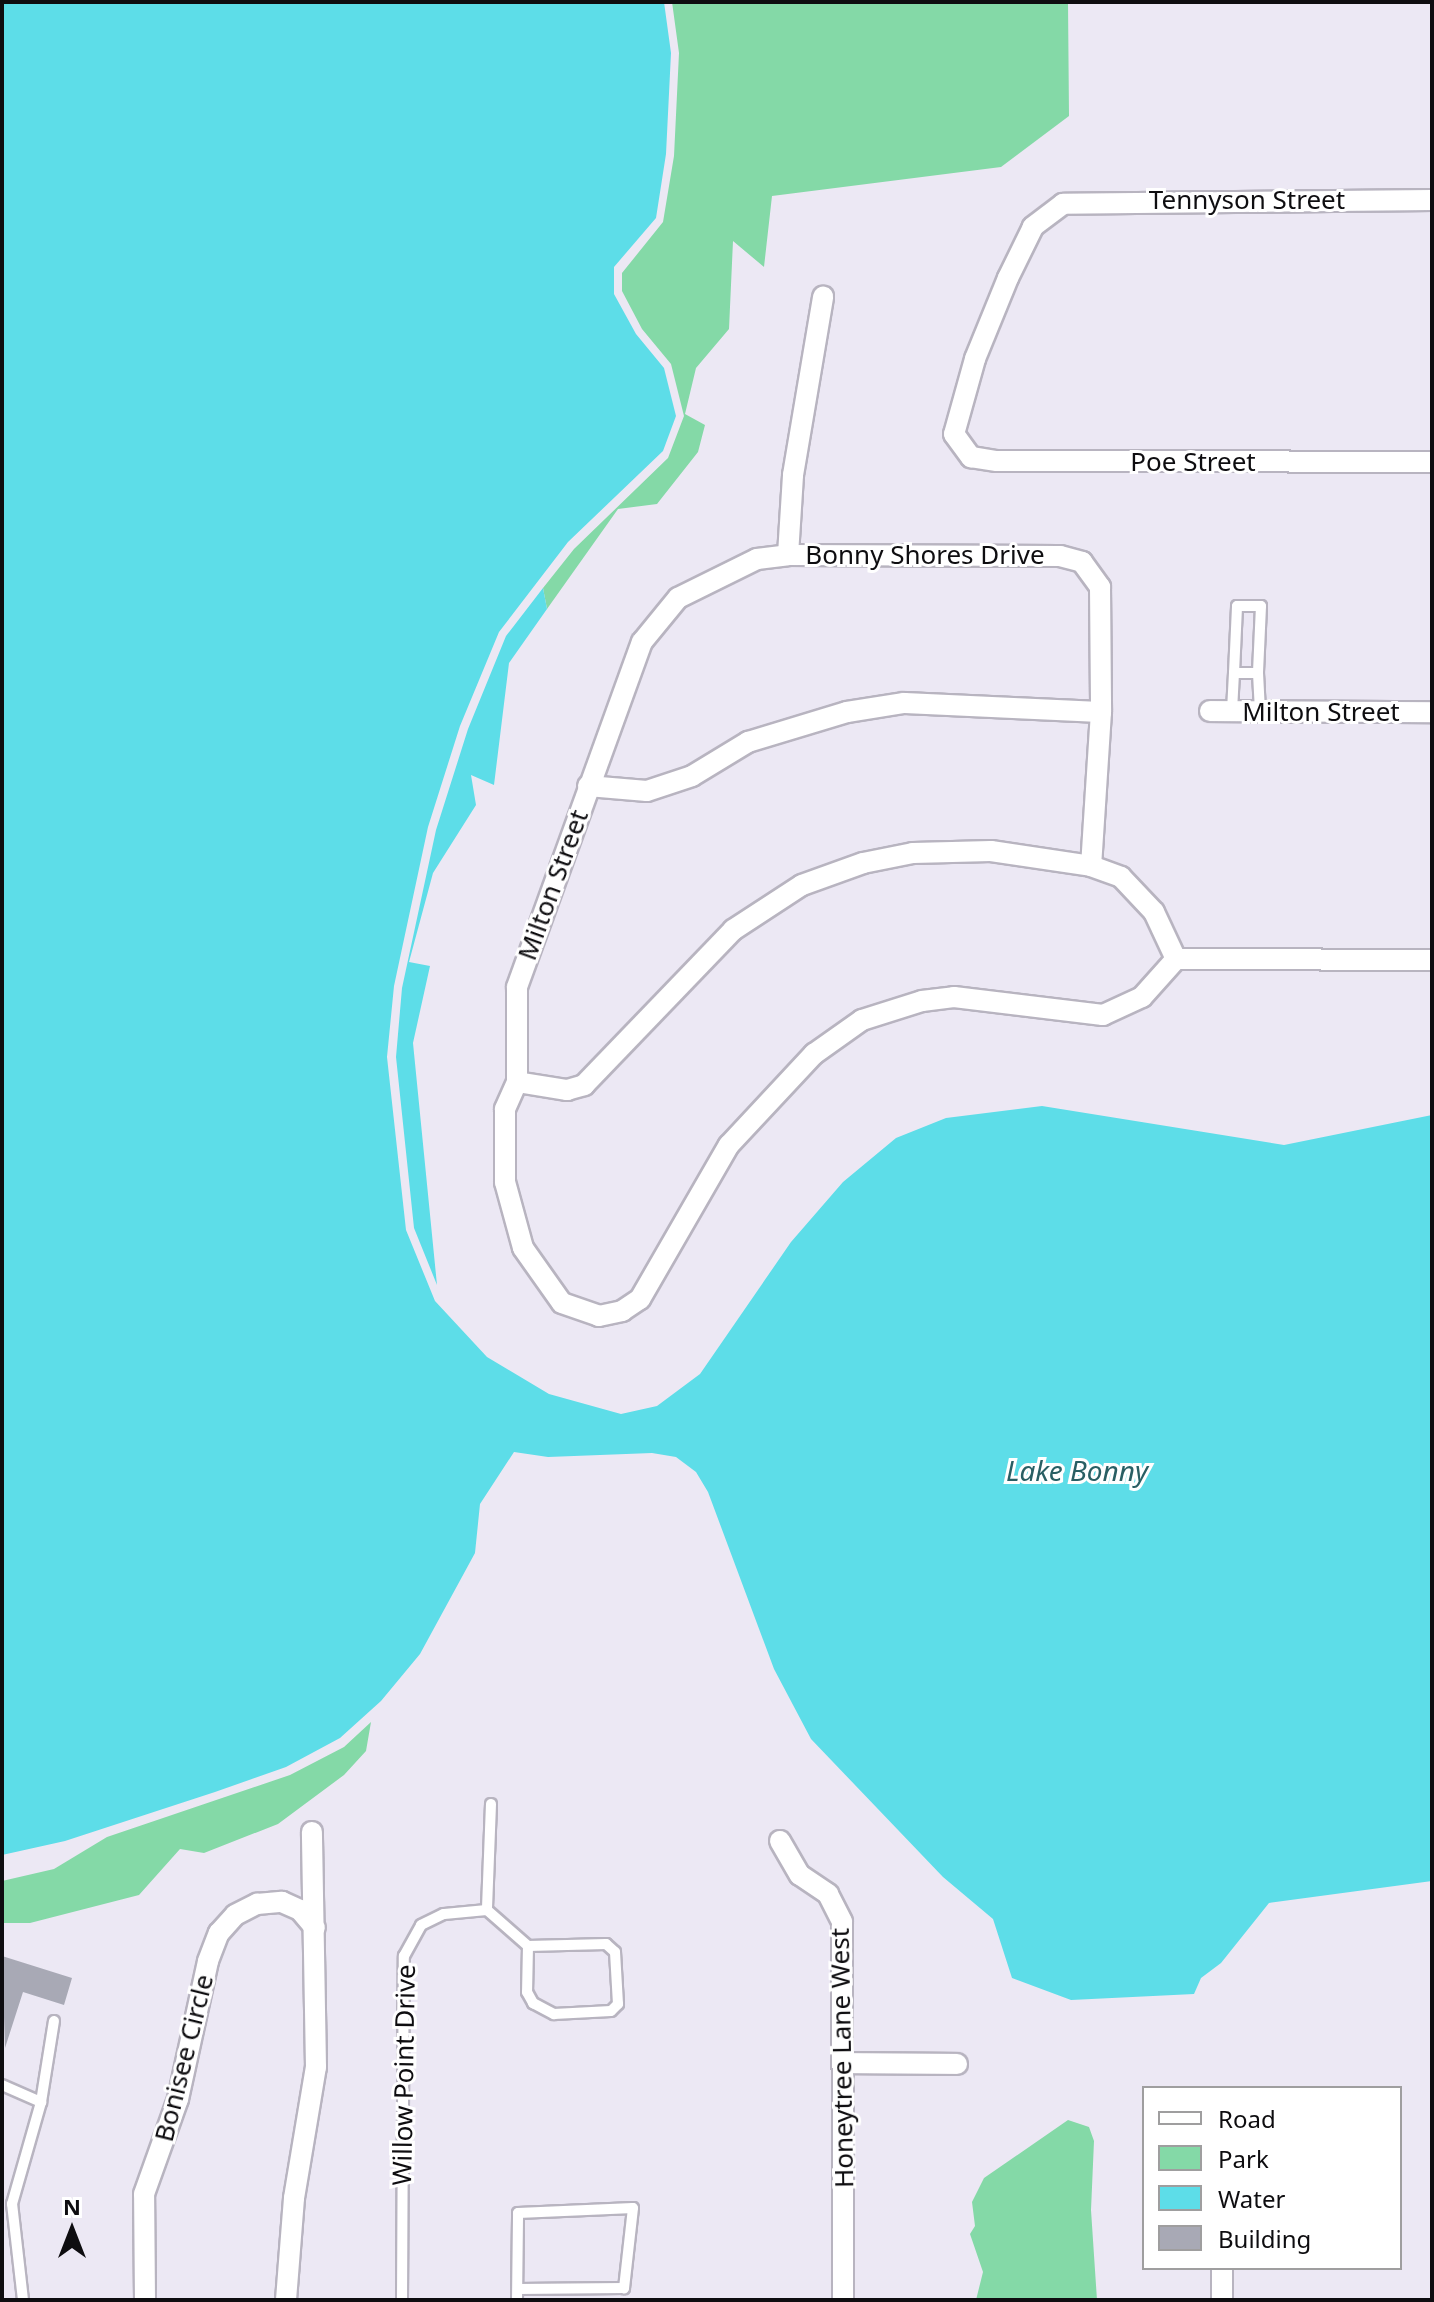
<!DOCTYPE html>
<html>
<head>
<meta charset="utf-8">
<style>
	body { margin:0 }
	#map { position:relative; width:1434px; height:2302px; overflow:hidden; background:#ece8f4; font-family:"Noto Sans",sans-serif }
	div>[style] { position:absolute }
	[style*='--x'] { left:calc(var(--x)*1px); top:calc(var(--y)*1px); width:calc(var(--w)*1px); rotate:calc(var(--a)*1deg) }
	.green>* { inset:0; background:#84d9a7 }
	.water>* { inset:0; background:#5ddde8 }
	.building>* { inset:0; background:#a8a9b5 }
	.roads { filter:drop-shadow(2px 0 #b8b4c0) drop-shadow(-2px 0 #b8b4c0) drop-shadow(0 2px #b8b4c0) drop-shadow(0 -2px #b8b4c0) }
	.service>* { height:10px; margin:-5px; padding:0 5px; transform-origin:5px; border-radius:5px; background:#fff }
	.minor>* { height:20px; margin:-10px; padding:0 10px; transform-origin:10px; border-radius:10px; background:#fff }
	span { translate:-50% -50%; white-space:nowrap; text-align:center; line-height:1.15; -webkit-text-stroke:6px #fff; paint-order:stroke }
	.street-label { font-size:26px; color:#0e0d10 }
	.water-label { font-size:28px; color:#295f64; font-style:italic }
	.frame { position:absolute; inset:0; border:4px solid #0e0d10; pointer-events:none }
	.legend { position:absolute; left:1142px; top:2086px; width:260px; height:184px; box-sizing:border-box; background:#fff; border:2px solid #9f9e9f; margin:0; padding:10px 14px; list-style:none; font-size:24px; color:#0e0d10 }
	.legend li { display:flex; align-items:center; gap:16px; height:40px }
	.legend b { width:40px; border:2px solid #9f9e9f }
	.north { position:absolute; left:32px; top:2190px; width:80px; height:80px; -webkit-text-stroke:6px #fff; paint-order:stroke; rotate:0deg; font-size:22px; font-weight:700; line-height:32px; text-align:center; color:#0e0d10 }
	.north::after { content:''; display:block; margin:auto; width:28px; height:36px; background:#0e0d10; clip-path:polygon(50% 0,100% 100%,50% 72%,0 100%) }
</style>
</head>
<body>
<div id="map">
	<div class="green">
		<i style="clip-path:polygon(672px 2px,1068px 2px,1069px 116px,1001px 167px,772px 196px,764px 267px,733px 241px,729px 329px,696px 368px,685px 414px,705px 425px,698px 452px,657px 504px,618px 509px,547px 609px,543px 588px,574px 549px,668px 458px,684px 416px,671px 364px,642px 329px,622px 291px,622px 273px,663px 222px,674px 156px,679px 53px)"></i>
		<i style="clip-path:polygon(371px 1722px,366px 1751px,344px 1775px,278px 1824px,204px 1853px,180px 1849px,139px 1895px,30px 1923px,2px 1923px,2px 1881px,54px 1869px,107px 1837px,290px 1775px,344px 1747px)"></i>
		<i style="clip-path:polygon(1068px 2120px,1089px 2127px,1094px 2141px,1091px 2210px,1097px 2300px,976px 2300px,983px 2272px,970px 2234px,975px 2226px,972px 2202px,984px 2178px)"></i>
	</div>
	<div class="water">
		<i style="clip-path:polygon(2px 2px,664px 2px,671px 53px,666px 154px,656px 218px,614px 267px,614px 294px,636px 334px,664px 368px,676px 416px,663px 451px,568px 542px,499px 632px,460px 726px,428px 827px,394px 986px,387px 1057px,406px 1230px,435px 1301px,487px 1357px,549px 1394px,621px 1414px,657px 1406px,700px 1374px,791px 1242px,843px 1182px,896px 1138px,946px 1118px,1042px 1106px,1284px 1145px,1432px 1115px,1432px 1881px,1269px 1903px,1221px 1963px,1201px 1978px,1194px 1994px,1071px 2000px,1012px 1978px,993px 1919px,943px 1877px,811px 1739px,774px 1669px,708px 1492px,696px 1472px,676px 1457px,652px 1453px,548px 1457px,514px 1452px,480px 1504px,475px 1553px,420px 1654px,381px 1701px,340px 1738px,286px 1767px,215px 1792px,65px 1841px,2px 1855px)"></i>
		<i style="clip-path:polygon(543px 588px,547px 609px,509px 663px,494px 785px,471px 775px,476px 805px,433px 873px,409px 962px,430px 966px,413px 1043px,437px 1285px,414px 1228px,396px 1057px,402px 988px,436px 830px,468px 729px,506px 636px)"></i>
	</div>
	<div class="building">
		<i style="clip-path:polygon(2px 1956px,72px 1978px,64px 2005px,23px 1992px,5px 2048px)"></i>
	</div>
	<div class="roads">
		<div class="service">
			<i style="--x:1234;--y:673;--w:67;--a:-87.4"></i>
			<i style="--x:1237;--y:606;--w:24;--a:0"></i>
			<i style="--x:1261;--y:606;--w:67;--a:92.6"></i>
			<i style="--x:1232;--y:711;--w:38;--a:-87"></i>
			<i style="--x:1234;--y:673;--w:24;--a:0"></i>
			<i style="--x:1258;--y:673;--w:39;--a:87"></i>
			<i style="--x:491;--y:1804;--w:106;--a:92.2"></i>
			<i style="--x:487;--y:1910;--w:55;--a:41.3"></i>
			<i style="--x:528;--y:1946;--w:46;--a:91.2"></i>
			<i style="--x:527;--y:1992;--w:13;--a:61"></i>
			<i style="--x:533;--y:2003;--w:24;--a:28"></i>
			<i style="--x:554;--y:2014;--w:57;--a:-3"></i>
			<i style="--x:611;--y:2011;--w:10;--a:-45"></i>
			<i style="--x:618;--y:2004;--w:52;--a:-93.3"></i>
			<i style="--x:615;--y:1952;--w:12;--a:-138"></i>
			<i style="--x:606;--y:1944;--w:78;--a:178.5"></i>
			<i style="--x:2;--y:2085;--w:43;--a:23.6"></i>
			<i style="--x:23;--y:2300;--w:97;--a:-96.5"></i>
			<i style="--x:12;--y:2204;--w:106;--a:-74.1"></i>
			<i style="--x:41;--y:2102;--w:82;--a:-80.9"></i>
			<i style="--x:402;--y:2300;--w:344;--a:-89.7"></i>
			<i style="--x:404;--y:1956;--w:35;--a:-61"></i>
			<i style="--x:421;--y:1925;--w:25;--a:-26"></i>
			<i style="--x:444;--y:1914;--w:43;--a:-5.3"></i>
			<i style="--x:517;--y:2300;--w:87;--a:-89.3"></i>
			<i style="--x:518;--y:2213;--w:115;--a:-2.5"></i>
			<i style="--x:633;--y:2208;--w:81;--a:96.4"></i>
			<i style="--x:624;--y:2288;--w:106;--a:179.5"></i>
		</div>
		<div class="minor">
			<i style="--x:1432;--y:200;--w:369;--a:179.4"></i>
			<i style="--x:1063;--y:204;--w:38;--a:143"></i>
			<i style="--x:1033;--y:227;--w:57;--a:116.1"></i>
			<i style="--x:1008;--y:278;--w:87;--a:112.2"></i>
			<i style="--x:975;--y:359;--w:78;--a:105.6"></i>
			<i style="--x:954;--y:434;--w:29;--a:54"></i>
			<i style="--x:971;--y:457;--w:26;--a:9"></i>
			<i style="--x:997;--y:461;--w:435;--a:0.1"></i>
			<i style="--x:788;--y:555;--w:80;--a:-86.4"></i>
			<i style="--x:793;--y:475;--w:181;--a:-80.4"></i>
			<i style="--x:1210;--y:711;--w:222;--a:0.3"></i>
			<i style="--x:588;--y:786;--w:59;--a:4.8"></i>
			<i style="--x:647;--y:791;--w:47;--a:-18.4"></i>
			<i style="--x:692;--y:776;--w:66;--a:-31.3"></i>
			<i style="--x:748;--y:742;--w:103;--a:-16.9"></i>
			<i style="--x:847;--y:712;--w:58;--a:-9"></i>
			<i style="--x:904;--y:703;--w:197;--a:2.6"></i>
			<i style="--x:517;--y:1082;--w:30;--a:114"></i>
			<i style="--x:505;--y:1109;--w:73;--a:90"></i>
			<i style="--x:505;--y:1182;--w:68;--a:74.7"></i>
			<i style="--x:523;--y:1248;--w:67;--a:54.7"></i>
			<i style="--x:562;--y:1303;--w:39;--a:19"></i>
			<i style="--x:599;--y:1316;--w:24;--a:-12"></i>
			<i style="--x:622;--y:1311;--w:22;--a:-34"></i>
			<i style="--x:640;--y:1299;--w:178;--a:-60"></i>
			<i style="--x:729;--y:1145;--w:125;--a:-47"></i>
			<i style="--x:814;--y:1054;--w:59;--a:-35.3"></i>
			<i style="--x:862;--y:1020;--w:63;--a:-17.6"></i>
			<i style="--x:922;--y:1001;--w:32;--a:-7"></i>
			<i style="--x:954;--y:997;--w:150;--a:6.9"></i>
			<i style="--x:1103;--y:1015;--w:43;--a:-24.8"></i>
			<i style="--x:1142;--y:997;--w:51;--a:-48.2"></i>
			<i style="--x:1176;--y:959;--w:256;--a:0.2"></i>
			<i style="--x:517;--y:1082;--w:95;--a:-90"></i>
			<i style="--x:517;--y:987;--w:367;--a:-70.1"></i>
			<i style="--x:642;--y:642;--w:57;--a:-50.7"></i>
			<i style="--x:678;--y:598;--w:88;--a:-26.3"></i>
			<i style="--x:757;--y:559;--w:31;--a:-7"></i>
			<i style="--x:788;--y:555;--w:272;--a:0.2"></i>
			<i style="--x:1060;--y:556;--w:23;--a:15"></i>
			<i style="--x:1082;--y:562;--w:31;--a:54"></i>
			<i style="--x:1100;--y:587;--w:125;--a:89.5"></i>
			<i style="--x:1101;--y:712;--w:154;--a:93.7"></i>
			<i style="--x:517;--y:1082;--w:51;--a:9.1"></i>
			<i style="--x:567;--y:1090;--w:18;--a:-16"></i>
			<i style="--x:584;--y:1085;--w:215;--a:-46.1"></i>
			<i style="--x:733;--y:930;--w:82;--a:-33.1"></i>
			<i style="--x:802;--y:885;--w:65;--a:-19.8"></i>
			<i style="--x:863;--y:863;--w:51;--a:-11.3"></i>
			<i style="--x:913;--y:853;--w:78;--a:-1.5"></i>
			<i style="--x:991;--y:851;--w:101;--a:8.5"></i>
			<i style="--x:1091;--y:866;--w:32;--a:20"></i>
			<i style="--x:1121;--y:877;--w:48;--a:46.7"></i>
			<i style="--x:1154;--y:912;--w:52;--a:64.9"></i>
			<i style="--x:780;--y:1841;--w:39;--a:60"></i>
			<i style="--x:800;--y:1875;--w:34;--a:34"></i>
			<i style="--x:828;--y:1894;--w:31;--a:63"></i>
			<i style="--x:842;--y:1922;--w:378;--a:89.8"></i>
			<i style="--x:843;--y:2063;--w:114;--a:0.5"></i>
			<i style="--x:145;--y:2300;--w:106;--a:-90.5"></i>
			<i style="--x:144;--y:2194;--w:101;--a:-70.3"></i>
			<i style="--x:178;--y:2099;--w:141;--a:-77.7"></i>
			<i style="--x:208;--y:1961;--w:30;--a:-69"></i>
			<i style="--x:219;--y:1933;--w:24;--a:-48"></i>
			<i style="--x:235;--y:1915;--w:25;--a:-27"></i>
			<i style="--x:257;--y:1904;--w:25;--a:-5"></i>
			<i style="--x:282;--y:1902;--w:20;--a:24"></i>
			<i style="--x:300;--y:1910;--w:23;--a:50"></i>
			<i style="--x:286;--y:2300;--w:102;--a:-85.5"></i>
			<i style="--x:294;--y:2198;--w:133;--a:-80.5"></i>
			<i style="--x:316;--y:2067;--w:235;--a:-91"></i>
			<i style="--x:1222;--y:2300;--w:32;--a:-90"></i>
		</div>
	</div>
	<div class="street-label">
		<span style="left:1247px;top:200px">Tennyson Street</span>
		<span style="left:1193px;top:462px">Poe Street</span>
		<span style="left:925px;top:555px">Bonny Shores Drive</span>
		<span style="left:1321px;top:712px">Milton Street</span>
		<span style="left:553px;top:885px;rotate:-70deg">Milton Street</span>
		<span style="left:184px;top:2058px;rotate:-76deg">Bonisee Circle</span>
		<span style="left:842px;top:2058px;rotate:-91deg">Honeytree Lane West</span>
		<span style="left:404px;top:2075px;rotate:-89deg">Willow Point Drive</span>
	</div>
	<div class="water-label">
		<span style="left:1077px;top:1470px">Lake Bonny</span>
	</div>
	<div class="frame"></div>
	<ul class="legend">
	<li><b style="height:10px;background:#fff"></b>Road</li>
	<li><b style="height:22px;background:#84d9a7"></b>Park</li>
	<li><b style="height:22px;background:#5ddde8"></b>Water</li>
	<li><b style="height:22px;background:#a8a9b5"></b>Building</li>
	</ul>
	<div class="north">N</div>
</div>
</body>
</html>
